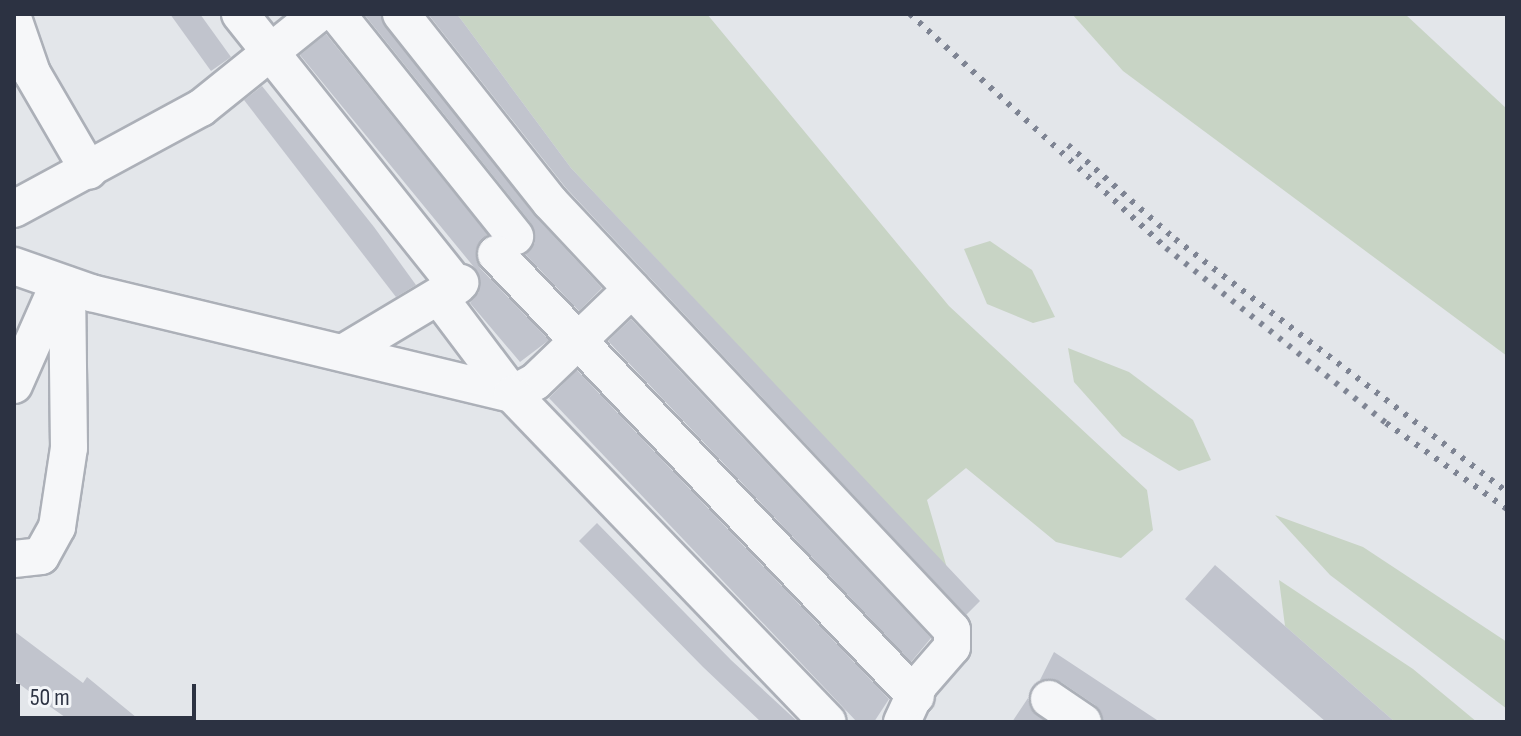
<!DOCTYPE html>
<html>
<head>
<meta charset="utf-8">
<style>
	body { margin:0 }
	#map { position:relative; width:1521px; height:736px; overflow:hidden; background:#e3e6ea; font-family:"Sofia Sans Condensed",sans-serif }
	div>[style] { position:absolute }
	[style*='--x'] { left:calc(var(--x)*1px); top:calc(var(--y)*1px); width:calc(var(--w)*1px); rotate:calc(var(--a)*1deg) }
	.green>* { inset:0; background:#c8d4c5 }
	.building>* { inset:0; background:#c1c4cd }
	.roads { filter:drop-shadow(2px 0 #acb0b8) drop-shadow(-2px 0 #acb0b8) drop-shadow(0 2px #acb0b8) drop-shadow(0 -2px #acb0b8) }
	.minor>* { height:36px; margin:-18px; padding:0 18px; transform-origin:18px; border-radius:18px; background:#f6f7f9 }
	.rail>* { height:6px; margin-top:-3px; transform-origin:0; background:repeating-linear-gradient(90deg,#7e8493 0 4px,transparent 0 12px) }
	span { translate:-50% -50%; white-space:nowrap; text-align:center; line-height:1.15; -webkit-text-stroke:6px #f3f5f8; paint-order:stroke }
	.frame { position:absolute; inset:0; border:16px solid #2c3242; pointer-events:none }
	.scale { position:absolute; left:16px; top:684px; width:180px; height:36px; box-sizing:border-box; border:4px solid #2c3242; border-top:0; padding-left:10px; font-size:24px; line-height:28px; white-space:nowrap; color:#2c3242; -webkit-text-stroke:6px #f3f5f8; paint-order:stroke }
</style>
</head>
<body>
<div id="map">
	<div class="green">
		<i style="clip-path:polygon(457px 14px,707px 14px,949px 306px,1147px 490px,1153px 530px,1121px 558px,1056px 542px,966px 468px,927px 500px,947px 568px,571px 168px)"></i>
		<i style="clip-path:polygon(1072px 14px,1405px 14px,1507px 109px,1507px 356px,1123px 71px)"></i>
		<i style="clip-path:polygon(990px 241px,1032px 270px,1055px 317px,1033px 323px,987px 304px,964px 249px)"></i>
		<i style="clip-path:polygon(1068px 348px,1129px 372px,1193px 420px,1211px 460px,1179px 471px,1122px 436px,1074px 382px)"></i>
		<i style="clip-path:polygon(1275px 515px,1363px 547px,1507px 642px,1507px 709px,1330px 575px)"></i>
		<i style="clip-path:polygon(1279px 580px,1413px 669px,1477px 722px,1395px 722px,1285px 626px)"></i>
	</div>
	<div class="building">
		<i style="clip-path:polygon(170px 14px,200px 14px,231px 57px,211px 71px)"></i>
		<i style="clip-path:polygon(364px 14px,380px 14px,534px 215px,602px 288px,579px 311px,525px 254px,535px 243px,531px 223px)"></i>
		<i style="clip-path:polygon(428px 14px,457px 14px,571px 168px,980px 601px,966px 615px,566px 188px)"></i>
		<i style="clip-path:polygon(326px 34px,488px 235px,476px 249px,480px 268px,549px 340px,520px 362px,470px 303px,479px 292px,478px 272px,300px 55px)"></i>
		<i style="clip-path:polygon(262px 86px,374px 227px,416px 285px,396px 297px,244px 100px)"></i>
		<i style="clip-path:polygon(631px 319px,931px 638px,911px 662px,608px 341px)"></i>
		<i style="clip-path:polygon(577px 370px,889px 699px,874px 722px,857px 722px,549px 398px)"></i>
		<i style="clip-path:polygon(597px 523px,731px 660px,798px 722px,761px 722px,703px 667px,579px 541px)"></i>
		<i style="clip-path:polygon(1215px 565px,1285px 626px,1395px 722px,1326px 722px,1185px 599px)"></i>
		<i style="clip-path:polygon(14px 631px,83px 683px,87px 677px,142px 722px,72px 722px,42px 701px,14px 680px)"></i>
		<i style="clip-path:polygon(1054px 652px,1160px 722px,1104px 722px,1095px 705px,1061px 682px,1040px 680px)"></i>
		<i style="clip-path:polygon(1028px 698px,1031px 709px,1046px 722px,1012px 722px)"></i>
	</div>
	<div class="roads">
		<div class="minor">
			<i style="--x:240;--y:14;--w:348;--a:51.4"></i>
			<i style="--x:337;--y:14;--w:285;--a:51.3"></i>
			<i style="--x:401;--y:14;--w:240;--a:51.6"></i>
			<i style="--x:550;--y:202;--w:587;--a:46.79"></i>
			<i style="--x:952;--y:630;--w:17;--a:90"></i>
			<i style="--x:952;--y:647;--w:50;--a:131"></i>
			<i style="--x:919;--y:685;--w:41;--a:114.7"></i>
			<i style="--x:14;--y:21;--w:55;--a:70.9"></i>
			<i style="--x:32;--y:73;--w:113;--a:59.8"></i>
			<i style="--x:14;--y:209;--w:213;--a:-28.4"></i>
			<i style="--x:201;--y:108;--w:150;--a:-38.8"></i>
			<i style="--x:496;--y:254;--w:610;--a:46.53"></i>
			<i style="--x:14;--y:266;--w:82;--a:19.3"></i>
			<i style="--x:91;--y:293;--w:433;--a:13.5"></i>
			<i style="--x:512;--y:394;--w:26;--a:-28"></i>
			<i style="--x:535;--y:382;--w:134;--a:-43.8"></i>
			<i style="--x:439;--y:297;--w:121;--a:53"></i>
			<i style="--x:512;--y:394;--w:455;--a:46.1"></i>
			<i style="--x:348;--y:350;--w:131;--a:-30.9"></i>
			<i style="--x:14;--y:385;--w:111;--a:-66.2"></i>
			<i style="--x:14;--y:559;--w:27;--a:-6"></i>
			<i style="--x:41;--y:556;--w:33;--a:-61"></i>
			<i style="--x:57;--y:527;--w:80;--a:-81.4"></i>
			<i style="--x:69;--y:448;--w:163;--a:-90.7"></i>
			<i style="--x:1049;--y:699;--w:41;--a:34.1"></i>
		</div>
	</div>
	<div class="rail">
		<i style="--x:910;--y:14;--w:347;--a:42.4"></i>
		<i style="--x:1166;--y:248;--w:281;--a:38.5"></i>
		<i style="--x:1386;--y:423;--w:148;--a:35.4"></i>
		<i style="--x:1068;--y:145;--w:142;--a:41.3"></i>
		<i style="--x:1175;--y:239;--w:417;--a:37.3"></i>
	</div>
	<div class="frame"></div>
	<div class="scale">50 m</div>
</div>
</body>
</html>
